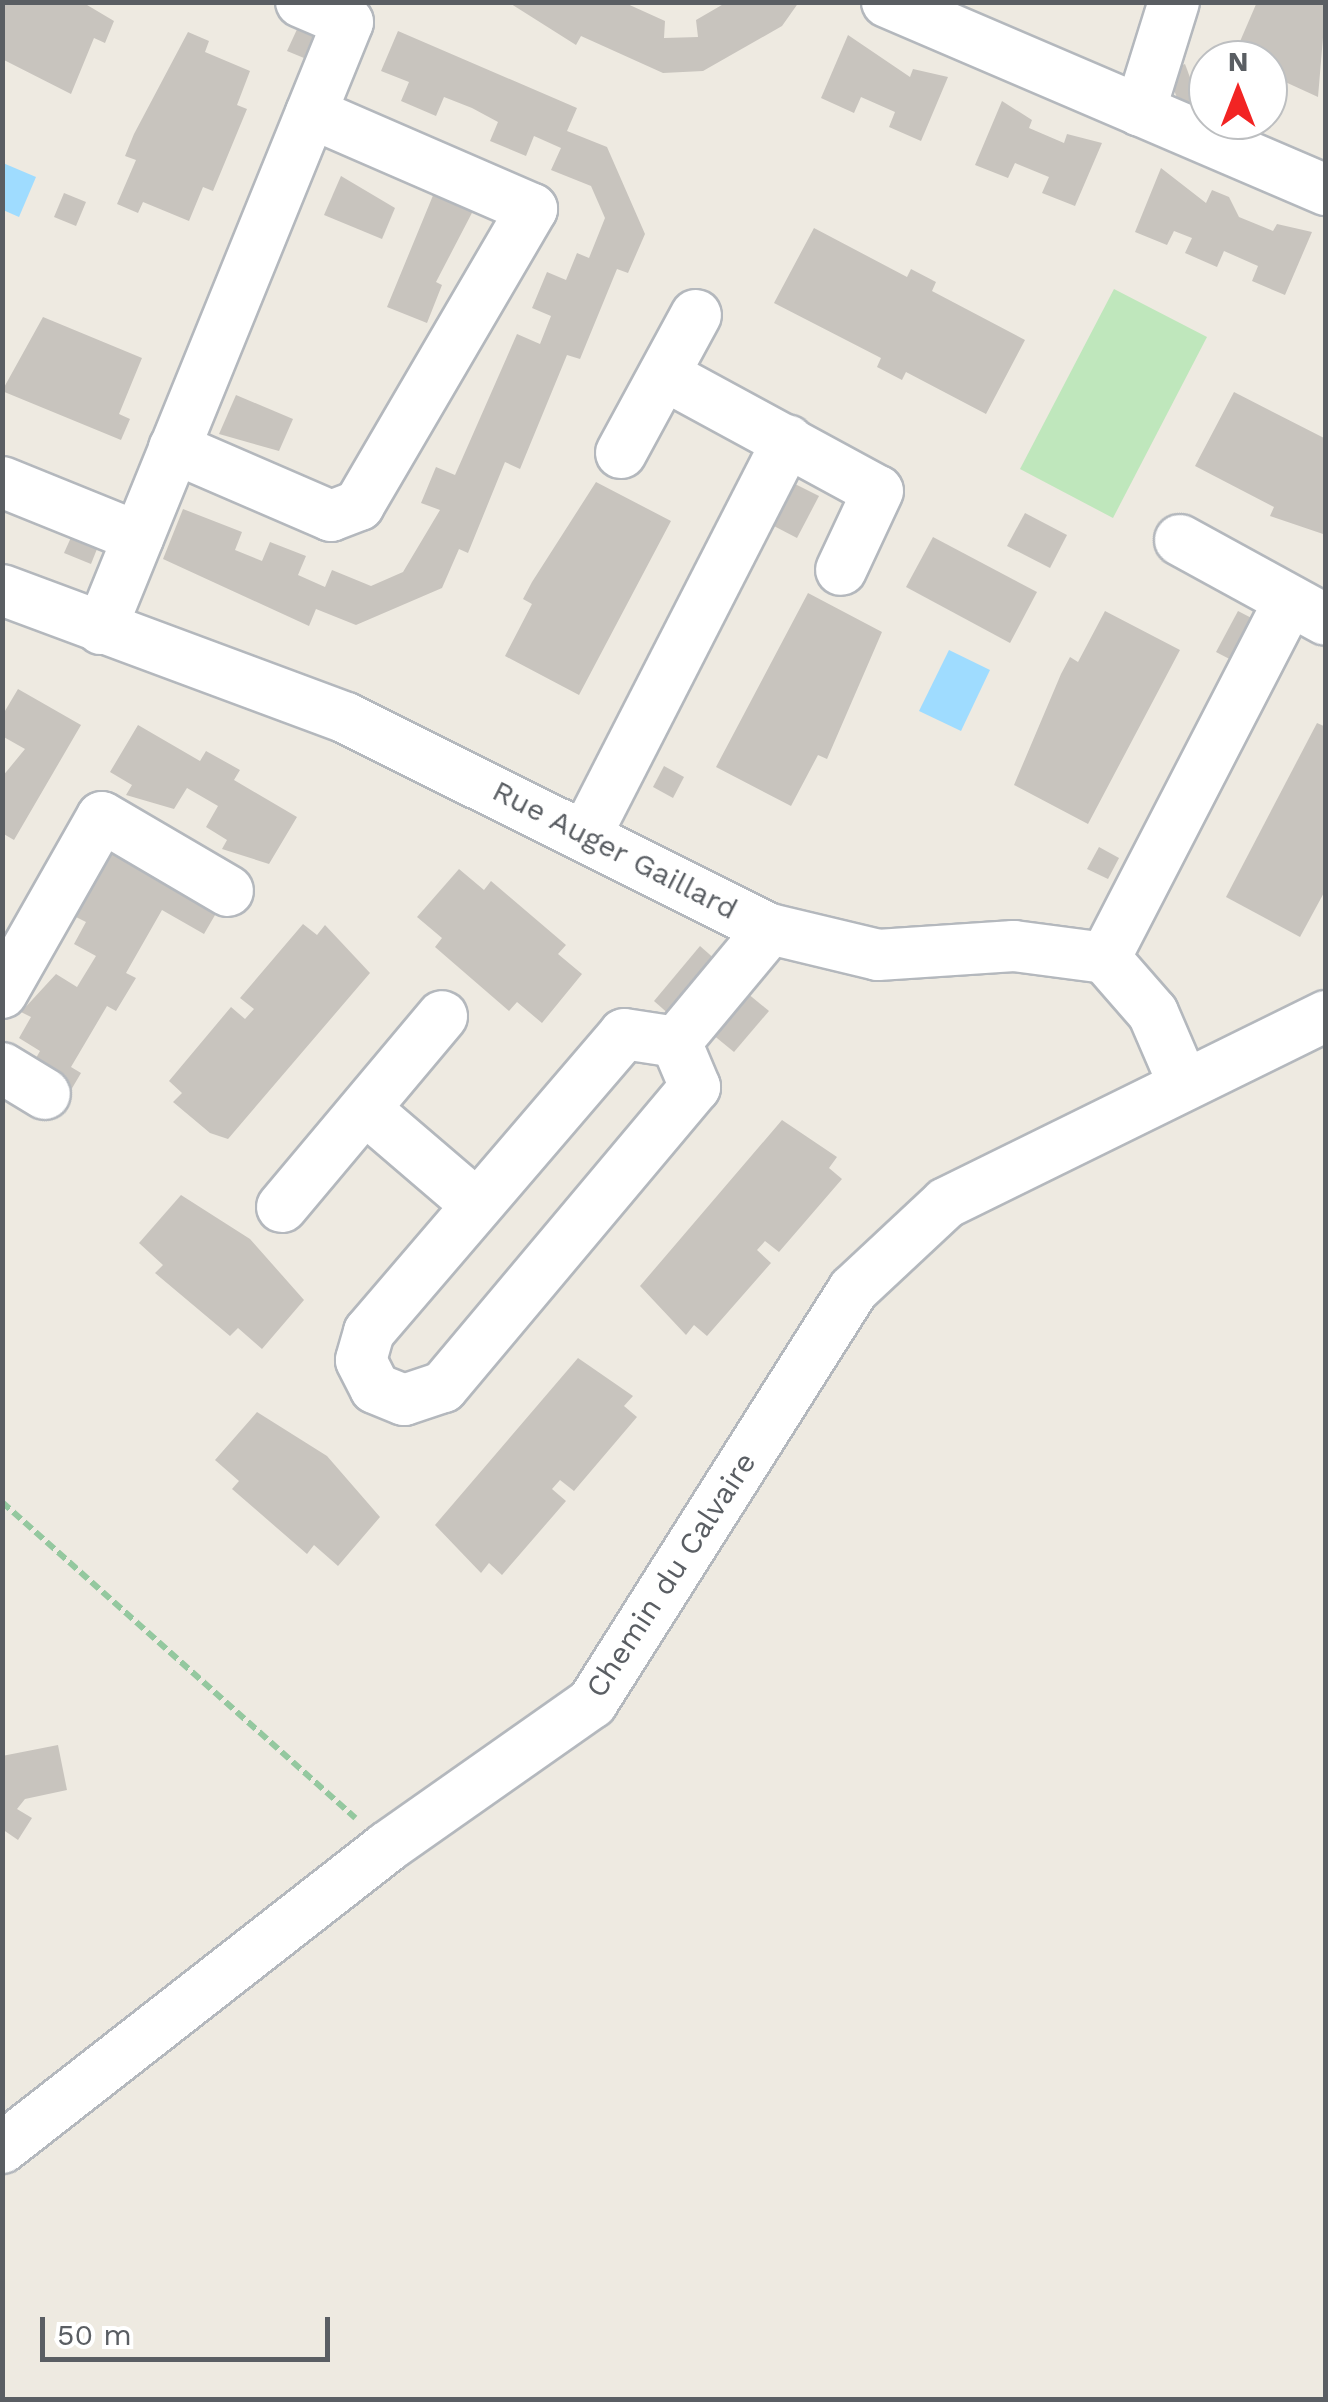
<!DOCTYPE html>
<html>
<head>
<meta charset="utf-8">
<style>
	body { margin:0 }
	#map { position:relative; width:1328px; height:2402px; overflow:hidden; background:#eeeae1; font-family:"Work Sans",sans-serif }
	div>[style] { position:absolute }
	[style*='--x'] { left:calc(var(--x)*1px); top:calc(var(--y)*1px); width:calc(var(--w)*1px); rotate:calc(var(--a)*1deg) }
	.green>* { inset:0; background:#bfe7bc }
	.water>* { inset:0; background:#9fdcff }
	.building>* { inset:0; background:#c8c4be }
	.path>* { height:6px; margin-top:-3px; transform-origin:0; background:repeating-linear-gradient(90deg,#94c89f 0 10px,transparent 0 15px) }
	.roads { filter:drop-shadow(2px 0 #b4b8bd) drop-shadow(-2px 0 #b4b8bd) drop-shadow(0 2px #b4b8bd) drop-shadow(0 -2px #b4b8bd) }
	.minor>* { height:50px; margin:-25px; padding:0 25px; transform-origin:25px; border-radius:25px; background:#fff }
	span { translate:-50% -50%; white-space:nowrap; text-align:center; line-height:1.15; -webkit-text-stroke:8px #fff; paint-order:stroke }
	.street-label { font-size:30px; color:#5a5e63 }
	.frame { position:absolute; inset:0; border:5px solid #5a5e63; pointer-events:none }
	.north { position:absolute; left:1188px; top:40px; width:100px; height:100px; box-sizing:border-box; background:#fff; border:2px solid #bdbfc1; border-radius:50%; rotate:0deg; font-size:28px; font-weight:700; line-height:40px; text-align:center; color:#5a5e63 }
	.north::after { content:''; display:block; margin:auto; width:35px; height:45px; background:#f22423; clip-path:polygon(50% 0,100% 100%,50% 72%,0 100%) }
	.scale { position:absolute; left:40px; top:2317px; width:290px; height:45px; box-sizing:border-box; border:5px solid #5a5e63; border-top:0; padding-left:12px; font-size:30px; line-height:35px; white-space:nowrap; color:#5a5e63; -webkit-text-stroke:8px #fff; paint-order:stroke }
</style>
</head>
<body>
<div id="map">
	<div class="green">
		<i style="clip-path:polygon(1114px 289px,1207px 337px,1113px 518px,1020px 469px)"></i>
	</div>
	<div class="water">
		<i style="clip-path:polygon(3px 163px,36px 177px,19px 217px,3px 210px)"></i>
		<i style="clip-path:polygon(949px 650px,990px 670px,961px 731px,919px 711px)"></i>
	</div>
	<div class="building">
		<i style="clip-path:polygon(2px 2px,82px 2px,114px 21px,105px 43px,94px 38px,71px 94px,2px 59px)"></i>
		<i style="clip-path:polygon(508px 2px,623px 2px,665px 21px,664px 38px,698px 37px,696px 20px,727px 2px,799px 2px,782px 26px,703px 71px,663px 73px,581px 36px,576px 45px)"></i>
		<i style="clip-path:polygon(1257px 2px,1326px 2px,1318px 97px,1268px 74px,1268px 60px,1232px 60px)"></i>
		<i style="clip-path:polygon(299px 25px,315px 31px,304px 58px,287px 51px)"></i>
		<i style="clip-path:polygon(398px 31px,577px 108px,567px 131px,607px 147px,645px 234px,628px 273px,617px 269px,580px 359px,567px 355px,520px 469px,505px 462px,468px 553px,459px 549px,442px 588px,356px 625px,316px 609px,309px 626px,163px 559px,183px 509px,242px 532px,235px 550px,262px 561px,270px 542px,306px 556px,298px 575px,325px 587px,332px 570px,371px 586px,403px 572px,440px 510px,421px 503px,436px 467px,455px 475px,517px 334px,540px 344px,551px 316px,532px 308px,547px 272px,566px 280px,577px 253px,589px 258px,605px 218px,591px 186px,551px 170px,561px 148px,534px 136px,526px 156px,490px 141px,498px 122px,472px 108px,444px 97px,436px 116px,401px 101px,409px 82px,381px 71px)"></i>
		<i style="clip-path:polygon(188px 32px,209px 41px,205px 52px,250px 71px,237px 105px,247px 109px,213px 191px,203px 187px,189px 221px,143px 202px,138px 213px,117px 204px,136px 160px,125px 156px,134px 134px)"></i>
		<i style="clip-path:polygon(848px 35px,910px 77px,913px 69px,948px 77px,921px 141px,889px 127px,895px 112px,861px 97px,854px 113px,821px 98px)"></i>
		<i style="clip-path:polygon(1185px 64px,1198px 99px,1180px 106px,1167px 71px)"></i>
		<i style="clip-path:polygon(1002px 101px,1032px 120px,1029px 128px,1064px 143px,1067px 134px,1102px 143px,1075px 206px,1042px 193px,1049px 177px,1015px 163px,1008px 178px,975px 165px)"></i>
		<i style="clip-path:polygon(1161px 168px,1206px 203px,1212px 190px,1229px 197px,1239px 217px,1273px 231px,1277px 224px,1312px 232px,1285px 295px,1252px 281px,1258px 266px,1224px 251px,1217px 267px,1185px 253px,1192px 238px,1174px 231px,1167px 245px,1135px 232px)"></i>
		<i style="clip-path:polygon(341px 176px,395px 208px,382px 239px,324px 215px)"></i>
		<i style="clip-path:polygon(64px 193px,86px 202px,76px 226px,54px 217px)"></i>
		<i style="clip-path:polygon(434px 193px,474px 209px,436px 282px,442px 285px,427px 323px,387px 307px)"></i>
		<i style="clip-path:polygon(814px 228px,907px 277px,911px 269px,936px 282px,932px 291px,1025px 340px,986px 414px,906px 372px,902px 380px,877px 367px,881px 358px,774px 303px)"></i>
		<i style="clip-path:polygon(43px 317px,142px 358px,119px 414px,130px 419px,121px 440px,2px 391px)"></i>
		<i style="clip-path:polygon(1234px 392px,1326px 439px,1326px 535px,1270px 516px,1274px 507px,1195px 466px)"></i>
		<i style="clip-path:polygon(236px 395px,293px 419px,279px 451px,219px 434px)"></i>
		<i style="clip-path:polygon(596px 482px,671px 521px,579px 695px,505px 656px,532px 604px,523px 599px,532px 582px)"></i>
		<i style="clip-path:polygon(793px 483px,819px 496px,797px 538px,772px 525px)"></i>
		<i style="clip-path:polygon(1025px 513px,1067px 535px,1050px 568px,1007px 546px)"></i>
		<i style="clip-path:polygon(73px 533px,99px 544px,91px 564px,64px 553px)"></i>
		<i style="clip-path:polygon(933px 537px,1037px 592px,1010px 643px,906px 587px)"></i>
		<i style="clip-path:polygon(808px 593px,882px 632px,827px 759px,818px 755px,791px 806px,716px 767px)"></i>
		<i style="clip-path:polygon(1105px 611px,1180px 650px,1088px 824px,1014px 785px,1061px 674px,1070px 657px,1078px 662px)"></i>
		<i style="clip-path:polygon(1238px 611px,1263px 624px,1241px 665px,1216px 652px)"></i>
		<i style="clip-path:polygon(18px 689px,81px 725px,14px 840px,2px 833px,2px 777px,25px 749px,2px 736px,2px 716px)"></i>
		<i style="clip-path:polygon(1317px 723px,1326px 727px,1326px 889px,1300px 937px,1226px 897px)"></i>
		<i style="clip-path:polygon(138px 725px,200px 761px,206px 751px,240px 770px,234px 780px,297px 817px,269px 864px,222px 849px,227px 840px,206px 827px,218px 806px,187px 788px,174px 809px,126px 795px,132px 785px,110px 772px)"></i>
		<i style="clip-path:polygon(664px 766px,684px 777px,673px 798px,653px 787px)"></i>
		<i style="clip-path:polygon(109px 837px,222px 903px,204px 934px,162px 910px,126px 973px,136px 978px,116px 1011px,107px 1006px,71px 1067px,81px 1073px,71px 1090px,31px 1067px,40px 1051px,19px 1038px,31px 1017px,21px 1012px,56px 974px,77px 987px,96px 956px,74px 944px,86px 922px,76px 917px)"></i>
		<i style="clip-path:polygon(1099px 847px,1119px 858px,1108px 879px,1087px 869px)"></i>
		<i style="clip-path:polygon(459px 869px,484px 890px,491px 881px,566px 945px,558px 954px,582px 974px,542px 1023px,517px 1002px,509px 1011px,435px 947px,442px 938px,417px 917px)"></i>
		<i style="clip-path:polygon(303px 924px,317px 935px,325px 925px,370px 973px,228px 1139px,210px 1133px,173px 1102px,182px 1093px,169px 1081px,231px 1007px,245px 1019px,254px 1009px,240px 998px)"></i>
		<i style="clip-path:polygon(700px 946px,717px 961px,671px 1016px,654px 1001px)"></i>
		<i style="clip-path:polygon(747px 993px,769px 1011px,734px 1052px,712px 1034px)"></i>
		<i style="clip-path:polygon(782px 1120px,837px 1157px,829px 1168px,842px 1179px,779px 1252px,765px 1241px,757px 1250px,771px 1263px,707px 1336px,694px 1325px,686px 1335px,640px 1286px)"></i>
		<i style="clip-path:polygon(181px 1195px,250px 1239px,304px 1300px,262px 1349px,238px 1328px,230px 1336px,155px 1273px,163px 1265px,139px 1243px)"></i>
		<i style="clip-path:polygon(578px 1358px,633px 1396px,624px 1406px,637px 1417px,574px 1491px,560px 1480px,552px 1489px,566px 1501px,502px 1575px,489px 1563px,481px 1573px,435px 1525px)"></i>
		<i style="clip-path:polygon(257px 1412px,327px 1456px,380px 1517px,338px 1566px,314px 1545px,307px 1554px,232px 1489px,239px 1481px,215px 1460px)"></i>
		<i style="clip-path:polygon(58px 1745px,67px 1790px,25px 1799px,17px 1809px,32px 1818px,18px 1840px,2px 1829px,2px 1756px)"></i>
	</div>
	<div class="path">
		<i style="--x:2;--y:1502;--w:474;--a:41.8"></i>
	</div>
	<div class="roads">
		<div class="minor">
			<i style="--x:887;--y:2;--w:478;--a:23.2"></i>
			<i style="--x:1140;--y:111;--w:114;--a:-72.7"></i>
			<i style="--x:664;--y:375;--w:243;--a:28.5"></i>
			<i style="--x:878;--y:491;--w:87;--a:115.1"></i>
			<i style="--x:174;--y:448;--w:171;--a:23.4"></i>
			<i style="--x:331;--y:516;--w:30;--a:-21"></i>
			<i style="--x:359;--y:505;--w:343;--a:-59.7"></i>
			<i style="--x:532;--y:209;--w:241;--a:-156.5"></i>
			<i style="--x:621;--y:453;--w:157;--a:-61.5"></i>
			<i style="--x:2;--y:482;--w:147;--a:22"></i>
			<i style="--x:1180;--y:540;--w:166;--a:28.7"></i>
			<i style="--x:2;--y:590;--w:367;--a:20.4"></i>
			<i style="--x:346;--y:718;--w:474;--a:26.5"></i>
			<i style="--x:770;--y:929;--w:111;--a:13.5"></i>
			<i style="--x:878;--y:955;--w:136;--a:-3.8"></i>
			<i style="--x:1014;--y:946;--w:92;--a:7.5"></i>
			<i style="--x:1105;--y:958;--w:73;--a:48.9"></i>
			<i style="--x:1153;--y:1013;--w:78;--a:66.7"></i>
			<i style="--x:101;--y:629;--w:655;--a:-67.86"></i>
			<i style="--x:348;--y:22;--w:51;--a:-156.9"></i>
			<i style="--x:587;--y:833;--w:441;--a:-62.9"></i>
			<i style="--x:1105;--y:958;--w:402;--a:-62.7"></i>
			<i style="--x:2;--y:993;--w:202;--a:-60.4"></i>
			<i style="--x:102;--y:817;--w:146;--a:30.4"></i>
			<i style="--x:624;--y:1034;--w:53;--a:8.7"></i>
			<i style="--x:676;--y:1042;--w:49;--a:67.1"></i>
			<i style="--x:695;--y:1087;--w:392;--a:130"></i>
			<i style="--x:443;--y:1387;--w:41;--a:161.6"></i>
			<i style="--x:404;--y:1400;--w:31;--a:-158"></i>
			<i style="--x:375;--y:1388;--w:31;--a:-117"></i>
			<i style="--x:361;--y:1360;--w:29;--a:-74"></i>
			<i style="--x:369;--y:1332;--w:392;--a:-49.4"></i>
			<i style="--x:676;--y:1042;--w:147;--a:-50.2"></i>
			<i style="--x:2;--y:1068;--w:50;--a:31.2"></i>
			<i style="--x:365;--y:1109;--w:146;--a:40.6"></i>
			<i style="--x:282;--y:1207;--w:249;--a:-50"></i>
			<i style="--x:2;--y:2148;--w:489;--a:-38"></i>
			<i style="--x:387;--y:1847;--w:251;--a:-35.1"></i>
			<i style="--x:592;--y:1703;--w:489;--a:-57.7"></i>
			<i style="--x:853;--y:1290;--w:127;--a:-43.1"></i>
			<i style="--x:946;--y:1203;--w:424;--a:-26.2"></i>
		</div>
	</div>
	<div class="street-label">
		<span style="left:615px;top:850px;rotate:27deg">Rue Auger Gaillard</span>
		<span style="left:671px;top:1575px;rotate:-57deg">Chemin du Calvaire</span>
	</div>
	<div class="frame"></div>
	<div class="north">N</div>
	<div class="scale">50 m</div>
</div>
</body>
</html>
